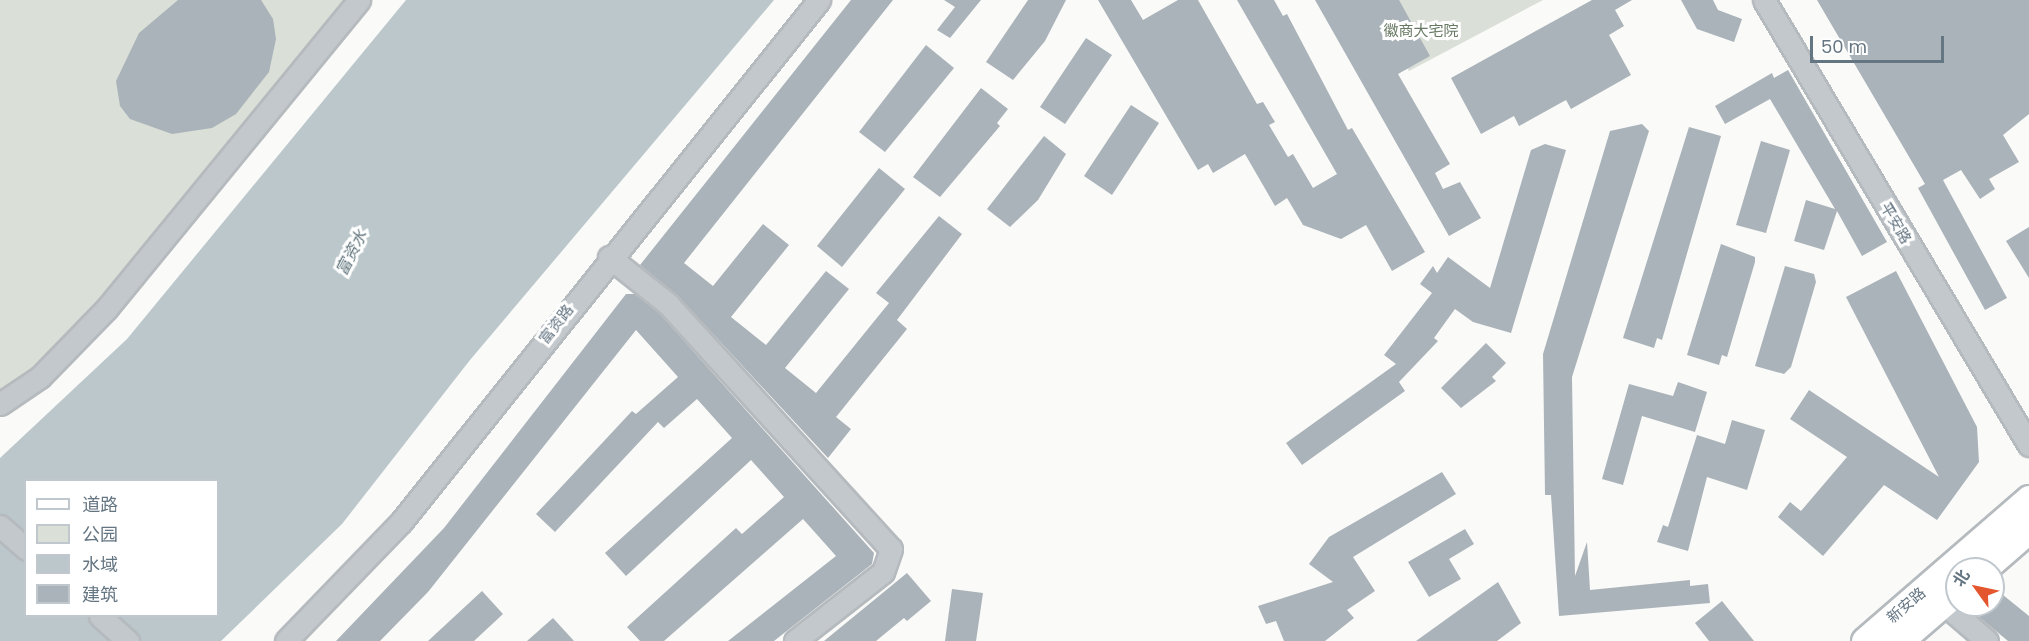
<!DOCTYPE html>
<html>
<head>
<meta charset="utf-8">
<style>
	body { margin:0 }
	#map { position:relative; width:2029px; height:641px; overflow:hidden; background:#fafaf8; font-family:Poppins,"Noto Sans SC",sans-serif }
	div>[style] { position:absolute }
	[style*='--x'] { left:calc(var(--x)*1px); top:calc(var(--y)*1px); width:calc(var(--w)*1px); rotate:calc(var(--a)*1deg) }
	.green>* { inset:0; background:#dadfd7 }
	.water>* { inset:0; background:#bbc7cb }
	.building>* { inset:0; background:#aab3b9 }
	.roads { filter:drop-shadow(2px 0 #b5babe) drop-shadow(-2px 0 #b5babe) drop-shadow(0 2px #b5babe) drop-shadow(0 -2px #b5babe) }
	.minor>* { height:21px; margin:-10.5px; padding:0 10.5px; transform-origin:10.5px; border-radius:10.5px; background:#c3c8cc }
	.major>* { height:27px; margin:-13.5px; padding:0 13.5px; transform-origin:13.5px; border-radius:13.5px; background:#fff }
	span { translate:-50% -50%; white-space:nowrap; text-align:center; line-height:1.15; -webkit-text-stroke:6px #fff; paint-order:stroke }
	.park-label { font-size:15px; color:#687a64 }
	.street-label { font-size:15px; color:#657683 }
	.water-label { font-size:16px; color:#60757c; font-style:italic }
	.legend { position:absolute; left:24px; top:479px; width:195px; height:138px; box-sizing:border-box; background:#fff; border:2px solid #c1c8cd; margin:0; padding:8px 10px; list-style:none; font-size:18px; color:#657683 }
	.legend li { display:flex; align-items:center; gap:12px; height:30px }
	.legend b { width:30px; border:2px solid #c1c8cd }
	.north { position:absolute; left:1945px; top:557px; width:60px; height:60px; box-sizing:border-box; background:#fff; border:2px solid #c1c8cd; border-radius:50%; rotate:303deg; font-size:16px; font-weight:700; line-height:24px; text-align:center; color:#657683 }
	.north::after { content:''; display:block; margin:auto; width:21px; height:27px; background:#e4572e; clip-path:polygon(50% 0,100% 100%,50% 72%,0 100%) }
	.scale { position:absolute; left:1810px; top:36px; width:134px; height:27px; box-sizing:border-box; border:3px solid #657683; border-top:0; padding-left:8px; font-size:18px; line-height:21px; white-space:nowrap; color:#657683; -webkit-text-stroke:4px #fff; paint-order:stroke }
</style>
</head>
<body>
<div id="map">
	<div class="green">
		<i style="clip-path:polygon(0 0,344px 0,113px 287px,46px 361px,0 396px)"></i>
		<i style="clip-path:polygon(1370px 0,1543px 0,1409px 71px)"></i>
	</div>
	<div class="water">
		<i style="clip-path:polygon(evenodd,406px 0,774px 0,470px 360px,342px 524px,221px 641px,0 641px,0 458px,127px 339px,406px 0,26px 480px,218px 480px,218px 616px,26px 616px,26px 480px)"></i>
	</div>
	<div class="building">
		<i style="clip-path:polygon(178px 0,261px 0,273px 19px,276px 39px,269px 72px,236px 114px,212px 128px,172px 134px,130px 119px,120px 106px,116px 81px,139px 33px)"></i>
		<i style="clip-path:polygon(851px 0,893px 0,684px 263px,713px 286px,763px 224px,789px 245px,731px 317px,766px 345px,826px 271px,849px 289px,785px 368px,816px 393px,889px 303px,876px 293px,939px 216px,962px 234px,897px 320px,907px 329px,836px 417px,851px 429px,828px 458px,677px 295px,640px 265px)"></i>
		<i style="clip-path:polygon(944px 0,981px 0,950px 38px,937px 30px,955px 7px)"></i>
		<i style="clip-path:polygon(1028px 0,1066px 0,1045px 41px,1013px 80px,986px 62px)"></i>
		<i style="clip-path:polygon(1098px 0,1131px 0,1143px 20px,1178px 0,1198px 0,1257px 104px,1263px 102px,1275px 122px,1269px 125px,1288px 157px,1293px 154px,1313px 188px,1337px 174px,1237px 0,1274px 0,1283px 16px,1287px 14px,1348px 130px,1352px 128px,1425px 252px,1392px 271px,1366px 225px,1341px 239px,1303px 225px,1287px 198px,1275px 206px,1245px 154px,1213px 173px,1208px 164px,1198px 170px)"></i>
		<i style="clip-path:polygon(1315px 0,1399px 0,1430px 56px,1398px 74px,1450px 164px,1435px 173px,1443px 189px,1460px 182px,1481px 218px,1449px 236px)"></i>
		<i style="clip-path:polygon(1592px 0,1632px 0,1615px 10px,1624px 26px,1609px 35px,1631px 75px,1571px 109px,1566px 100px,1519px 126px,1514px 116px,1481px 134px,1451px 78px)"></i>
		<i style="clip-path:polygon(1681px 0,1713px 0,1718px 10px,1742px 19px,1734px 42px,1697px 29px)"></i>
		<i style="clip-path:polygon(1817px 0,2029px 0,2029px 114px,2003px 135px,2019px 162px,1989px 179px,1995px 189px,1980px 199px,1961px 170px,1943px 180px,2007px 298px,1985px 310px,1918px 188px,1925px 184px)"></i>
		<i style="clip-path:polygon(1086px 38px,1112px 55px,1065px 124px,1040px 107px)"></i>
		<i style="clip-path:polygon(926px 45px,954px 68px,885px 152px,859px 132px)"></i>
		<i style="clip-path:polygon(1788px 70px,1887px 242px,1862px 256px,1837px 211px,1824px 250px,1794px 241px,1806px 200px,1835px 209px,1770px 99px,1725px 124px,1715px 106px,1772px 73px,1774px 78px)"></i>
		<i style="clip-path:polygon(981px 88px,1008px 109px,997px 123px,1000px 126px,940px 197px,913px 177px)"></i>
		<i style="clip-path:polygon(1131px 105px,1159px 123px,1112px 195px,1084px 176px)"></i>
		<i style="clip-path:polygon(1642px 124px,1649px 131px,1572px 377px,1575px 576px,1587px 542px,1590px 590px,1690px 580px,1690px 586px,1708px 584px,1710px 603px,1559px 616px,1551px 495px,1545px 495px,1543px 354px,1610px 131px)"></i>
		<i style="clip-path:polygon(1689px 127px,1721px 136px,1662px 340px,1657px 338px,1654px 348px,1623px 338px)"></i>
		<i style="clip-path:polygon(1044px 136px,1066px 154px,1038px 200px,1010px 227px,987px 209px)"></i>
		<i style="clip-path:polygon(1761px 141px,1790px 150px,1766px 233px,1736px 225px)"></i>
		<i style="clip-path:polygon(1545px 144px,1566px 150px,1511px 333px,1473px 322px,1455px 309px,1434px 338px,1438px 341px,1399px 382px,1405px 391px,1302px 465px,1286px 443px,1396px 364px,1384px 355px,1432px 293px,1420px 284px,1433px 266px,1437px 273px,1448px 257px,1490px 288px,1531px 150px)"></i>
		<i style="clip-path:polygon(879px 168px,905px 189px,842px 267px,817px 246px)"></i>
		<i style="clip-path:polygon(2029px 227px,2029px 278px,2006px 241px)"></i>
		<i style="clip-path:polygon(1721px 244px,1755px 257px,1755px 262px,1727px 357px,1722px 355px,1719px 365px,1687px 355px)"></i>
		<i style="clip-path:polygon(1785px 266px,1814px 274px,1816px 282px,1791px 367px,1784px 374px,1755px 366px)"></i>
		<i style="clip-path:polygon(1896px 271px,1977px 427px,1979px 462px,1937px 520px,1884px 485px,1823px 556px,1778px 517px,1790px 502px,1801px 511px,1847px 457px,1790px 419px,1809px 390px,1939px 477px,1846px 297px)"></i>
		<i style="clip-path:polygon(626px 294px,635px 294px,659px 313px,874px 553px,872px 564px,774px 641px,728px 641px,836px 556px,803px 519px,664px 641px,640px 641px,627px 627px,736px 528px,742px 534px,784px 497px,751px 460px,626px 576px,605px 553px,732px 438px,697px 399px,664px 428px,658px 422px,555px 532px,536px 514px,632px 411px,636px 414px,678px 377px,636px 330px,428px 592px,380px 641px,336px 641px,444px 528px)"></i>
		<i style="clip-path:polygon(1486px 343px,1506px 363px,1492px 377px,1496px 381px,1461px 408px,1441px 388px)"></i>
		<i style="clip-path:polygon(1678px 382px,1707px 392px,1695px 432px,1642px 416px,1623px 485px,1602px 479px,1629px 384px,1673px 396px)"></i>
		<i style="clip-path:polygon(1732px 420px,1765px 430px,1747px 490px,1707px 477px,1688px 551px,1657px 542px,1663px 525px,1668px 527px,1697px 435px,1725px 444px)"></i>
		<i style="clip-path:polygon(1442px 472px,1456px 494px,1353px 557px,1375px 591px,1347px 610px,1354px 618px,1325px 641px,1284px 641px,1276px 621px,1266px 624px,1258px 606px,1333px 582px,1309px 564px,1329px 537px)"></i>
		<i style="clip-path:polygon(1465px 529px,1474px 544px,1449px 559px,1461px 579px,1429px 597px,1408px 562px)"></i>
		<i style="clip-path:polygon(907px 573px,931px 601px,907px 621px,904px 618px,876px 641px,824px 641px)"></i>
		<i style="clip-path:polygon(1498px 582px,1521px 623px,1497px 641px,1416px 641px)"></i>
		<i style="clip-path:polygon(952px 589px,983px 593px,976px 641px,945px 641px)"></i>
		<i style="clip-path:polygon(482px 591px,503px 614px,474px 641px,428px 641px)"></i>
		<i style="clip-path:polygon(2003px 595px,2029px 616px,2029px 641px,2008px 641px,1979px 617px)"></i>
		<i style="clip-path:polygon(1722px 601px,1754px 641px,1709px 641px,1695px 623px)"></i>
		<i style="clip-path:polygon(553px 618px,574px 641px,527px 641px)"></i>
	</div>
	<div class="roads">
		<div class="minor">
			<i style="--x:1764;--y:0;--w:518;--a:59.23"></i>
			<i style="--x:609;--y:257;--w:75;--a:38.5"></i>
			<i style="--x:668;--y:304;--w:331;--a:47.7"></i>
			<i style="--x:891;--y:549;--w:24;--a:109"></i>
			<i style="--x:883;--y:572;--w:112;--a:141.9"></i>
			<i style="--x:0;--y:404;--w:48;--a:-34"></i>
			<i style="--x:40;--y:377;--w:96;--a:-45.8"></i>
			<i style="--x:107;--y:308;--w:398;--a:-50.7"></i>
			<i style="--x:0;--y:526;--w:35;--a:41"></i>
			<i style="--x:1943;--y:603;--w:58;--a:40.8"></i>
			<i style="--x:100;--y:616;--w:38;--a:42"></i>
			<i style="--x:286;--y:641;--w:165;--a:-46"></i>
			<i style="--x:401;--y:522;--w:669;--a:-51.31"></i>
		</div>
		<div class="major">
			<i style="--x:1983;--y:569;--w:61;--a:-41"></i>
			<i style="--x:1865;--y:641;--w:217;--a:-40.9"></i>
			<i style="--x:1899;--y:641;--w:77;--a:-40.8"></i>
		</div>
	</div>
	<div class="park-label">
		<span style="left:1421px;top:31px">徽商大宅院</span>
	</div>
	<div class="street-label">
		<span style="left:1896px;top:223px;rotate:59deg">平安路</span>
		<span style="left:556px;top:324px;rotate:-52deg">富资路</span>
		<span style="left:1906px;top:605px;rotate:-41deg">新安路</span>
	</div>
	<div class="water-label">
		<span style="left:352px;top:253px;rotate:-63deg">富资水</span>
	</div>
	<ul class="legend">
	<li><b style="height:8px;background:#fff"></b>道路</li>
	<li><b style="height:16px;background:#dadfd7"></b>公园</li>
	<li><b style="height:16px;background:#bbc7cb"></b>水域</li>
	<li><b style="height:16px;background:#aab3b9"></b>建筑</li>
	</ul>
	<div class="north">北</div>
	<div class="scale">50 m</div>
</div>
</body>
</html>
